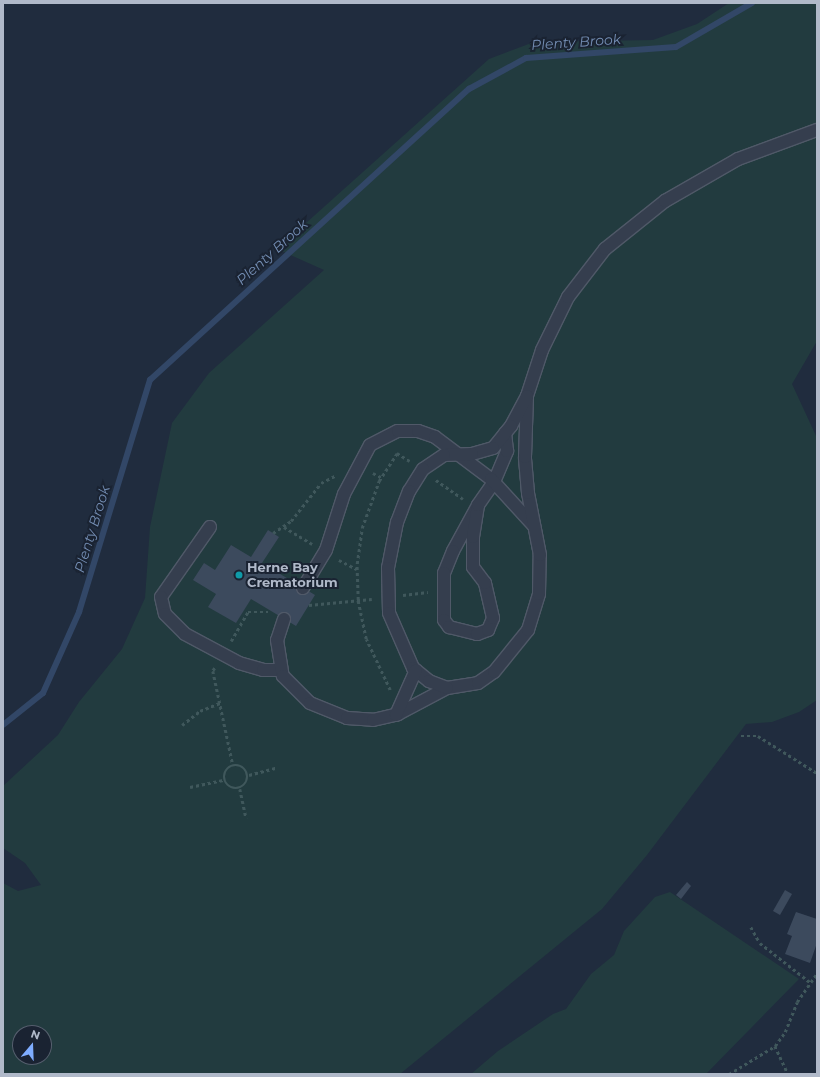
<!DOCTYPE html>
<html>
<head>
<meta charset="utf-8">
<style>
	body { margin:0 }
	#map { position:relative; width:820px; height:1077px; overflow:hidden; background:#202c3e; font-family:Montserrat,sans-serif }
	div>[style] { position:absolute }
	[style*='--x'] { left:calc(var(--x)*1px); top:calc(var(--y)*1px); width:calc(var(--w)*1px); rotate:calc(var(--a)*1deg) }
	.green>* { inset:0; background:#223b3f }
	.stream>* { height:6px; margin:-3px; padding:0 3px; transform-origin:3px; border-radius:3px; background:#324767 }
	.building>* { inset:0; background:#3c4a5d }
	.path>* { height:2.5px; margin-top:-1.25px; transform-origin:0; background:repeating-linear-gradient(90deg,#40585c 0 3px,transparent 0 6px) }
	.path>.ring { margin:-1.25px; padding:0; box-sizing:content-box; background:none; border:2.5px solid #40585c; border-radius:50% }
	.roads { filter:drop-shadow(1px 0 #505968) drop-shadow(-1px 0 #505968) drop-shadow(0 1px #505968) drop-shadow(0 -1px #505968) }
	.service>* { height:12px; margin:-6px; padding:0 6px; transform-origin:6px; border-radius:6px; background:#353e4e }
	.dots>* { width:11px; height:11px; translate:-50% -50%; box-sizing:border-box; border:2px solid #1a2332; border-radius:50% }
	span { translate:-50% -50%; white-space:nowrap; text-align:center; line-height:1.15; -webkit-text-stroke:4px #1a2332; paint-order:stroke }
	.poi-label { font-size:13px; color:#b0b9c9; font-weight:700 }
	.left { translate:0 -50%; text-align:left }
	.water-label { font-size:14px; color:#748eb4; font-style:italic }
	.frame { position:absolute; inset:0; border:4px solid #b0b9c9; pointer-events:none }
	.north { position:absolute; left:12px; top:1025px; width:40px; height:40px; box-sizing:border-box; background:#1a2332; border:1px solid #565f6e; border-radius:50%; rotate:19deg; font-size:11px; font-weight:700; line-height:16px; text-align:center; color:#b0b9c9 }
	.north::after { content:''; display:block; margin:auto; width:14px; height:18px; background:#7fadff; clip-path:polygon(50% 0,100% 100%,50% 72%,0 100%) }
</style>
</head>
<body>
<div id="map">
	<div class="green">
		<i style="clip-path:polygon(evenodd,729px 3px,817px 3px,817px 341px,792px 384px,817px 438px,817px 700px,799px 712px,772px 722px,746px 724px,647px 855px,602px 909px,400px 1074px,3px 1074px,3px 883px,18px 891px,41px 885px,25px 863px,3px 848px,3px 786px,58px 735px,79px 702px,122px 649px,145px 598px,150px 527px,172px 423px,209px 373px,324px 270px,277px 249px,489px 59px,534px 42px,653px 40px,697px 24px,729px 3px,20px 1033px,44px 1033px,44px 1057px,20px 1057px,20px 1033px)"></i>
		<i style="clip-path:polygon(670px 892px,799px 979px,706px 1074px,471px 1074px,498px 1051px,553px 1014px,566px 1009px,591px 974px,614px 955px,624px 931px,655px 897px)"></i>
	</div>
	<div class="stream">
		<i style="--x:3;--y:725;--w:51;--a:-38.7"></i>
		<i style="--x:43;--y:693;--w:89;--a:-66"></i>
		<i style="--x:79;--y:612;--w:243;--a:-73"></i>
		<i style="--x:150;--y:380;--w:432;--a:-42.4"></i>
		<i style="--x:469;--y:89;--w:65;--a:-28.5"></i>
		<i style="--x:526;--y:58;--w:150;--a:-4.2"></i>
		<i style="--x:676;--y:47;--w:88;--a:-30.1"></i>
	</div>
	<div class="building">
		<i style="clip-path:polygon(268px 530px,279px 537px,262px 563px,315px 595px,296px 626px,251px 599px,236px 623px,208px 607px,216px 594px,193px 580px,204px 563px,215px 570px,231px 545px,251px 557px)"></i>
		<i style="clip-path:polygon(687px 882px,691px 886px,681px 899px,676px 895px)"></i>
		<i style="clip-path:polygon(785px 890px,792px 894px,780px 915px,773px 911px)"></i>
		<i style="clip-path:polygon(796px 912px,817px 919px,817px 943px,810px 963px,785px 954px,792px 936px,787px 934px)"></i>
	</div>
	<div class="path">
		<i style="--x:373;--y:473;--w:9;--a:27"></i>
		<i style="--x:436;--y:480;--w:33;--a:35"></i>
		<i style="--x:284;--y:527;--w:33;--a:31"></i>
		<i style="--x:273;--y:533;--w:22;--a:-34"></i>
		<i style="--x:291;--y:521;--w:48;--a:-51.7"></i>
		<i style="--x:321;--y:483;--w:16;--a:-27"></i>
		<i style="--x:339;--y:560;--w:20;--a:27"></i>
		<i style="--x:403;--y:595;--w:25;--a:-7"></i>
		<i style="--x:309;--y:605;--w:63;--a:-5.4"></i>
		<i style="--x:231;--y:641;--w:34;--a:-60"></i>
		<i style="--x:248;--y:612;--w:20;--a:0"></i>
		<i style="--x:215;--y:668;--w:4;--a:124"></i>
		<i style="--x:213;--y:671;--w:96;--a:78"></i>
		<i style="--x:390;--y:690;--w:56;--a:-115.2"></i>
		<i style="--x:366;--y:639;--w:40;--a:-102"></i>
		<i style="--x:358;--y:600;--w:36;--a:-92"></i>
		<i style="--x:357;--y:564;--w:36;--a:-82"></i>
		<i style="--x:362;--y:528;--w:50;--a:-70.1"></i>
		<i style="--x:379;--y:481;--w:33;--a:-57"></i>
		<i style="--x:397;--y:453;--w:15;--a:32"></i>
		<i style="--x:182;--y:725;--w:23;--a:-38"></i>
		<i style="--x:200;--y:711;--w:22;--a:-22"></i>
		<i style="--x:741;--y:736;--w:17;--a:0"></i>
		<i style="--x:758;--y:736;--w:70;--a:32.1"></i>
		<i class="ring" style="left:224px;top:765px;width:21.5px;height:21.5px"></i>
		<i style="--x:249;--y:775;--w:28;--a:-15"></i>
		<i style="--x:190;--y:787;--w:35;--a:-12"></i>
		<i style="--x:240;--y:789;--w:30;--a:78"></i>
		<i style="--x:751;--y:927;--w:18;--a:61"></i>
		<i style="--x:760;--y:943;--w:65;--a:38.1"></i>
		<i style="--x:775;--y:1046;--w:31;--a:65"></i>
		<i style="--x:729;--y:1074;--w:54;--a:-31.3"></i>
		<i style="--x:775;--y:1046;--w:17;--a:-54"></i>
		<i style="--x:785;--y:1032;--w:32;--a:-68"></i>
		<i style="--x:797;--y:1002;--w:35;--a:-55"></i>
	</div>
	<div class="roads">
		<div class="service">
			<i style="--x:527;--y:396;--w:48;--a:-71.9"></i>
			<i style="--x:542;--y:350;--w:59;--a:-63.9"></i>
			<i style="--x:568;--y:297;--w:61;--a:-52.4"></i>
			<i style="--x:605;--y:249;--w:77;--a:-38.7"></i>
			<i style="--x:665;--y:201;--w:84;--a:-29.9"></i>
			<i style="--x:738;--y:159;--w:84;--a:-20.2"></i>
			<i style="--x:478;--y:505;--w:52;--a:118.5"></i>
			<i style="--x:453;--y:551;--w:24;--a:112"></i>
			<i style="--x:444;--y:573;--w:47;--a:90"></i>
			<i style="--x:444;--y:620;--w:9;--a:54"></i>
			<i style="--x:449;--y:627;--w:29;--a:14"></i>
			<i style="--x:477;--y:634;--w:12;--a:-20"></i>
			<i style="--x:488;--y:630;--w:13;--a:-67"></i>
			<i style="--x:493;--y:618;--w:36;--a:-103"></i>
			<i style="--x:485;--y:583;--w:20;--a:-127"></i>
			<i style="--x:473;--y:567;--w:30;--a:-90"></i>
			<i style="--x:473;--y:537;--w:32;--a:-81"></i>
			<i style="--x:478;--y:505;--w:28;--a:-55"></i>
			<i style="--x:494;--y:482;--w:34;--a:-67"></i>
			<i style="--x:507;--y:451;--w:18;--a:-96"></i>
			<i style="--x:210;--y:527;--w:85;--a:125"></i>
			<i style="--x:161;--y:597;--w:17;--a:77"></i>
			<i style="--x:165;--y:614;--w:28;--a:45"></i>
			<i style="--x:185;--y:634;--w:61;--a:28.2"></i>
			<i style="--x:239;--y:663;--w:25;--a:16"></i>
			<i style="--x:263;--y:670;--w:18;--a:0"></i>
			<i style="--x:303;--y:588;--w:44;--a:-58.8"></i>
			<i style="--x:326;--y:550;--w:59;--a:-72.2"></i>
			<i style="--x:344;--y:494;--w:55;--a:-62"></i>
			<i style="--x:370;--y:445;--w:31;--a:-27"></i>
			<i style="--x:398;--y:431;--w:20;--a:0"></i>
			<i style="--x:418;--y:431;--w:18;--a:19"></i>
			<i style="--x:435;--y:437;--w:70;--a:36.9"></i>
			<i style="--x:491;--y:479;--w:64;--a:47.5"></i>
			<i style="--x:284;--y:619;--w:22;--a:108"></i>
			<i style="--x:277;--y:640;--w:36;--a:81"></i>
			<i style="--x:283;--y:676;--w:38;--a:45"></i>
			<i style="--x:310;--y:703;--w:40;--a:22"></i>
			<i style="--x:347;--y:718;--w:26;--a:4"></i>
			<i style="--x:373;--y:720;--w:26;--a:-13"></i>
			<i style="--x:398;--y:714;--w:55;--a:-28"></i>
			<i style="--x:447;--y:688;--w:31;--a:-9"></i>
			<i style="--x:478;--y:683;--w:19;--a:-35"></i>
			<i style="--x:494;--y:672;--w:54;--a:-51"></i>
			<i style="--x:528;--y:630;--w:38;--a:-73"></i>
			<i style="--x:539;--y:594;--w:39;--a:-89"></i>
			<i style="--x:540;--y:555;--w:63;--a:-101"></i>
			<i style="--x:528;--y:493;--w:36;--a:-95"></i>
			<i style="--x:525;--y:457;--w:61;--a:-88.1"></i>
			<i style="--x:527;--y:396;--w:34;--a:118"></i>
			<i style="--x:511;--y:426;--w:28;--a:129"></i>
			<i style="--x:493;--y:448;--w:22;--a:164"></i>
			<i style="--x:472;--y:454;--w:28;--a:178"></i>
			<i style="--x:444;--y:455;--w:25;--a:146"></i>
			<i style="--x:423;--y:469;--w:26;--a:122"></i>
			<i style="--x:409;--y:491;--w:33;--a:111"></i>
			<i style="--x:397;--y:522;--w:47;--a:101.1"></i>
			<i style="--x:388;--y:568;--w:45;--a:88.7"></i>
			<i style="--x:389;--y:613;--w:60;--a:66.4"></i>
			<i style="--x:413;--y:668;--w:21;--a:39"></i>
			<i style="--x:429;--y:681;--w:19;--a:21"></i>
			<i style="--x:396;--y:715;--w:49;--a:-66"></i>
		</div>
	</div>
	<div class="dots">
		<i style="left:239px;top:575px;background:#0f9aa8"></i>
	</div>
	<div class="poi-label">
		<span class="left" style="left:247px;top:575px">Herne Bay<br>Crematorium</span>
	</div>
	<div class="water-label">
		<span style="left:576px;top:42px;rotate:-4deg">Plenty Brook</span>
		<span style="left:272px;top:252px;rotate:-42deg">Plenty Brook</span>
		<span style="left:92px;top:529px;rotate:-73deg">Plenty Brook</span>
	</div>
	<div class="frame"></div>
	<div class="north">N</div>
</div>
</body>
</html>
